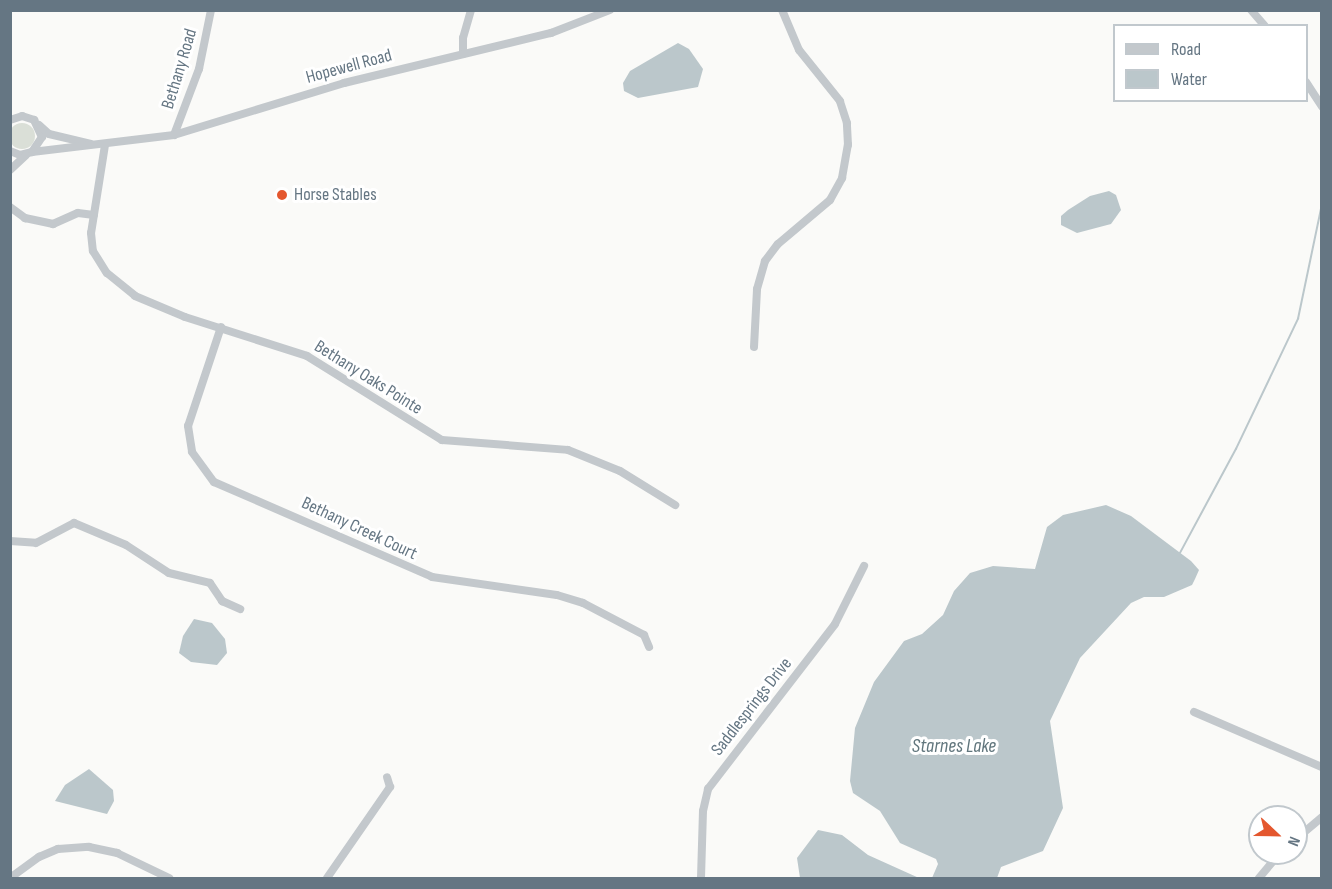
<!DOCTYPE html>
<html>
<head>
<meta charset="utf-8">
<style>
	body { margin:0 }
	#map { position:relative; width:1332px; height:889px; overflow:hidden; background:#fafaf8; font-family:"Sofia Sans Condensed",sans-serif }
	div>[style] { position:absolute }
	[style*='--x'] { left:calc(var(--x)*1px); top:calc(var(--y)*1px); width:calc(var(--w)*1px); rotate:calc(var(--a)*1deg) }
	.green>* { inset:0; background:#dadfd7 }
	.round { border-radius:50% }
	.water>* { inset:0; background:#bbc7cb }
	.stream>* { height:1.5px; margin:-0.75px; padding:0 0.75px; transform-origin:0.75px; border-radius:0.75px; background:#bbc7cb }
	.minor>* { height:8px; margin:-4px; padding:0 4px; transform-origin:4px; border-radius:4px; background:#c3c8cc }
	.dots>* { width:16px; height:16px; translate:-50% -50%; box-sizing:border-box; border:3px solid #fff; border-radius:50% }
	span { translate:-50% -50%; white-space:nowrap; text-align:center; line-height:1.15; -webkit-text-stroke:6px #fff; paint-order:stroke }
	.street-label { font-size:18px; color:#657683 }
	.poi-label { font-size:18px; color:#657683 }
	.left { translate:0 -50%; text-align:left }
	.water-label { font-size:20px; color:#60757c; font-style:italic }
	.frame { position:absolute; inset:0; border:12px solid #657683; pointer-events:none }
	.legend { position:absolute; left:1113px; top:24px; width:195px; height:78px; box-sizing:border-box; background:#fff; border:2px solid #c1c8cd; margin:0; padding:8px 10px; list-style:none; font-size:18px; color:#657683 }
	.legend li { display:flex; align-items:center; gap:12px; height:30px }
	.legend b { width:30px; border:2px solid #c1c8cd }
	.north { position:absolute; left:1248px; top:805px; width:60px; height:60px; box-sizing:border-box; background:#fff; border:2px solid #c1c8cd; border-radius:50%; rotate:112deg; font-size:16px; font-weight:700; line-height:24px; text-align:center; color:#657683 }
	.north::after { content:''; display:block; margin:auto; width:21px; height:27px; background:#e4572e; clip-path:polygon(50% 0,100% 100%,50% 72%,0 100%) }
</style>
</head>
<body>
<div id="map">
	<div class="green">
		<i class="round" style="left:9px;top:123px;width:26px;height:26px"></i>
	</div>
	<div class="water">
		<i style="clip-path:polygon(678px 43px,689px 49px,703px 69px,698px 87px,638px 98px,624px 91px,623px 83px,630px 71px)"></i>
		<i style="clip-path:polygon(1109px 191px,1116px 195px,1121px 210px,1111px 224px,1077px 233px,1061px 225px,1061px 216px,1068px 210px,1090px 196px)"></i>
		<i style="clip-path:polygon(1106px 505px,1131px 516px,1191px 561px,1199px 570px,1195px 579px,1192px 585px,1164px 597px,1144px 597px,1131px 603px,1080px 658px,1050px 721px,1063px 808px,1043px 851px,1001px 867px,997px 878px,932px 878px,938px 864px,936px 859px,900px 843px,880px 811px,853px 793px,850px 781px,855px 728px,874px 682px,904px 641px,922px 634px,943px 615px,954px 591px,970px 573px,993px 566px,1035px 569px,1047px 527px,1063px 515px)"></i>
		<i style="clip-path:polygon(194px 619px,212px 623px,225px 639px,227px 653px,217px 665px,191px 662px,179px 653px,183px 636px)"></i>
		<i style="clip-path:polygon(89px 769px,113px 790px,114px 801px,107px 814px,55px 801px,65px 785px)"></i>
		<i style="clip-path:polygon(818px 830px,842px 835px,868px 855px,919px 878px,800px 878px,797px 858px)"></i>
	</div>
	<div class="stream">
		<i style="--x:1180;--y:553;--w:118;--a:-61.7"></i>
		<i style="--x:1236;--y:449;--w:144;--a:-64.5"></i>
		<i style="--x:1298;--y:319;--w:117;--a:-78.2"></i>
	</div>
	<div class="minor">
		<i style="--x:1251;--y:10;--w:21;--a:49"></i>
		<i style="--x:463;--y:54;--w:16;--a:-90"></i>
		<i style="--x:463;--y:38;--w:29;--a:-74"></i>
		<i style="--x:1306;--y:82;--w:30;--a:57"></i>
		<i style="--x:10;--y:120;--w:13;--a:-18"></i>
		<i style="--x:22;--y:116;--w:13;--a:18"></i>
		<i style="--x:34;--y:120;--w:19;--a:65"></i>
		<i style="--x:42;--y:137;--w:18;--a:124"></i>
		<i style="--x:32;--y:152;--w:12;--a:166"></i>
		<i style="--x:20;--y:155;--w:11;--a:-158"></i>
		<i style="--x:39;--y:125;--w:13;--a:42"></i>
		<i style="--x:49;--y:134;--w:43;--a:13.4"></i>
		<i style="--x:174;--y:135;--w:71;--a:-69.3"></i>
		<i style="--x:199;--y:69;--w:60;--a:-78.5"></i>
		<i style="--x:105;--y:145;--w:89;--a:99"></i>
		<i style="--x:91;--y:233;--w:18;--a:84"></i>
		<i style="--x:93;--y:251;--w:26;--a:58"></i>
		<i style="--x:107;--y:273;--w:36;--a:39"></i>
		<i style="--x:135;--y:296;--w:54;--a:22.8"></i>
		<i style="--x:185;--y:317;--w:128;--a:17.7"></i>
		<i style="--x:307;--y:356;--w:159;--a:31.9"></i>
		<i style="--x:442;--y:440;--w:126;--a:4.5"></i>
		<i style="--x:568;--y:450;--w:56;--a:22"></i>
		<i style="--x:620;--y:471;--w:65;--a:31.7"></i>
		<i style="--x:32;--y:152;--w:143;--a:-6.8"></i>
		<i style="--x:174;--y:135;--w:178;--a:-17"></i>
		<i style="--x:344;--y:83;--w:213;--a:-13.6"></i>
		<i style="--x:551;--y:33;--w:63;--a:-21.3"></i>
		<i style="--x:10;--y:170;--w:22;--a:-43"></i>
		<i style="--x:10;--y:207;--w:19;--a:36"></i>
		<i style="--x:25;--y:218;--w:29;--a:12"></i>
		<i style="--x:53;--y:224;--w:27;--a:-24"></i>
		<i style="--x:78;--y:213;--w:16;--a:7"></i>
		<i style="--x:221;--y:327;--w:104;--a:108.4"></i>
		<i style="--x:188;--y:426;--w:26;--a:81"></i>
		<i style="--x:192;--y:452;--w:37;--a:54"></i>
		<i style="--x:214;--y:482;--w:238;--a:23.5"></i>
		<i style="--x:432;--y:577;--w:126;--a:8.2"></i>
		<i style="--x:557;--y:595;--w:27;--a:17"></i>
		<i style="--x:583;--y:603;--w:69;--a:27.7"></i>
		<i style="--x:644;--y:635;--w:13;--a:67"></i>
		<i style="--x:754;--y:347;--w:58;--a:-87"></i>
		<i style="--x:757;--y:289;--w:29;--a:-74"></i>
		<i style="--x:765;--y:261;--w:21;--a:-53"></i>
		<i style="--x:778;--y:244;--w:68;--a:-40.2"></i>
		<i style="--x:830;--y:200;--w:25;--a:-61"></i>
		<i style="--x:842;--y:178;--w:34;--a:-80"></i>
		<i style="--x:848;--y:145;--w:22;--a:-93"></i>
		<i style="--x:847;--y:123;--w:23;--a:-108"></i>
		<i style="--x:840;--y:101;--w:65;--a:-128.8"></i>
		<i style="--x:799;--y:50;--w:43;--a:-113"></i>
		<i style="--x:10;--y:541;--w:26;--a:4"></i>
		<i style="--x:36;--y:543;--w:43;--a:-27.8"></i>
		<i style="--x:74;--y:523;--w:56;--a:22.9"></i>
		<i style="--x:126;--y:545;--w:51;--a:33.1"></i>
		<i style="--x:169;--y:573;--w:42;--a:13.7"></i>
		<i style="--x:210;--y:583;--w:22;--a:56"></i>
		<i style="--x:222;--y:601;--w:20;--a:24"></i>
		<i style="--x:1194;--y:712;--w:139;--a:23.3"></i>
		<i style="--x:1296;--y:839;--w:34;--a:-40"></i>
		<i style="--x:10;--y:878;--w:36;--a:-36"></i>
		<i style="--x:39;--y:857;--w:21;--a:-23"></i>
		<i style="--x:58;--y:849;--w:31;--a:-4"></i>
		<i style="--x:89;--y:847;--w:29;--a:12"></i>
		<i style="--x:117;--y:853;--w:58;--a:25.7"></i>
		<i style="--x:327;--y:878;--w:111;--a:-55.3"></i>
		<i style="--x:390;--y:787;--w:10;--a:-107"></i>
		<i style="--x:701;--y:878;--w:67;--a:-88.3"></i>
		<i style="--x:703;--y:811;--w:23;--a:-77"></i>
		<i style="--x:708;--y:789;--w:208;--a:-52.4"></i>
		<i style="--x:835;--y:624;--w:65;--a:-63.4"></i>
		<i style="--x:1259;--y:878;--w:33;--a:-50"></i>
	</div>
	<div class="dots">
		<i style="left:282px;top:195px;background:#e4572e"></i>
	</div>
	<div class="street-label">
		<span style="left:349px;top:67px;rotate:-15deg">Hopewell Road</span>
		<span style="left:180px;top:69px;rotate:-73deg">Bethany Road</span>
		<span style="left:368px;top:378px;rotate:32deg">Bethany Oaks Pointe</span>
		<span style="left:359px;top:529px;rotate:25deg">Bethany Creek Court</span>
		<span style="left:752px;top:707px;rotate:-52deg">Saddlesprings Drive</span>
	</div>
	<div class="poi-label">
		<span class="left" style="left:294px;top:195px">Horse Stables</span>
	</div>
	<div class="water-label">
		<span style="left:954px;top:746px">Starnes Lake</span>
	</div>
	<div class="frame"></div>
	<ul class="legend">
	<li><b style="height:8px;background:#c3c8cc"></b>Road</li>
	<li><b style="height:16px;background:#bbc7cb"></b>Water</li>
	</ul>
	<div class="north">N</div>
</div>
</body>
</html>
